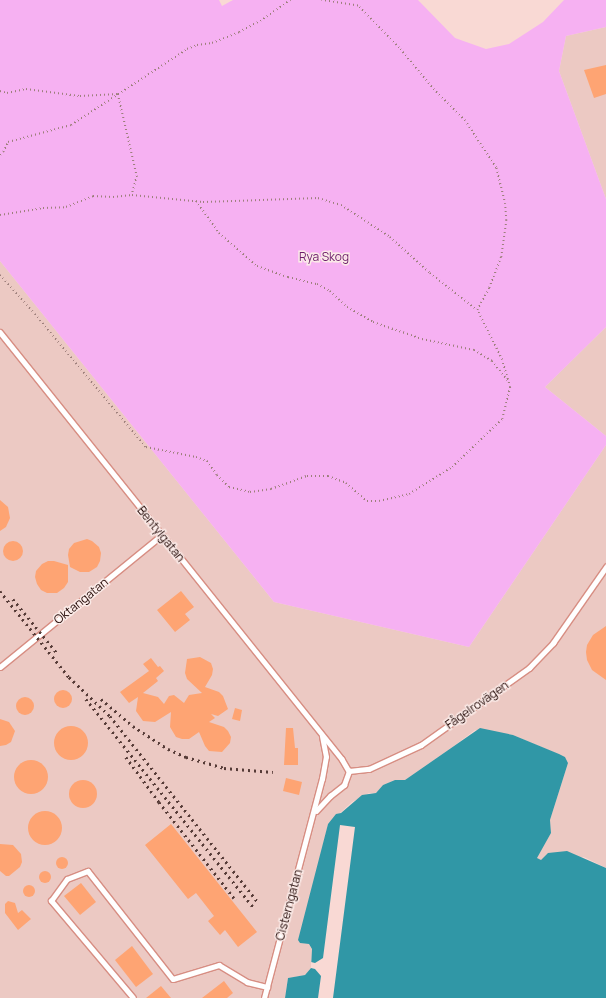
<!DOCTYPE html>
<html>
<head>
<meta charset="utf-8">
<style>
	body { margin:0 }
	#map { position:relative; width:606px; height:998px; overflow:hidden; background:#f9d9d4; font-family:Manrope,sans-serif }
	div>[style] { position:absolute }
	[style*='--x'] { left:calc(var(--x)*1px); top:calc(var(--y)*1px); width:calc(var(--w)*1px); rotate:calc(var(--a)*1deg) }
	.built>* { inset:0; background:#ecc9c3 }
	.green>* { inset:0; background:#f6b1f2 }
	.water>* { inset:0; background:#3097a6 }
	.pier>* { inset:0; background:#f9d9d4 }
	.building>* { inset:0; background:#fea473 }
	.round { border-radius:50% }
	.path>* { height:1.5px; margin-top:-0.75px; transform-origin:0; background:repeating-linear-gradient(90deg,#9d7f7b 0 1px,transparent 0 4px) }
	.roads { filter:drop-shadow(1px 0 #d78e83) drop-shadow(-1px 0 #d78e83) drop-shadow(0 1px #d78e83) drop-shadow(0 -1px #d78e83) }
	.lane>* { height:4.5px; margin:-2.25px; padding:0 2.25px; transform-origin:2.25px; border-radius:2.25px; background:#fff }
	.rail>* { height:2.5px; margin-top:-1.25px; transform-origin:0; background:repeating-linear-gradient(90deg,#563b37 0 2px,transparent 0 6px) }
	span { translate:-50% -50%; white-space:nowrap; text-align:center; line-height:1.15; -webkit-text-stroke:3px #fbebe8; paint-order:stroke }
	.park-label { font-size:12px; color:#6e1d6c }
	.street-label { font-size:12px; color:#230906 }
</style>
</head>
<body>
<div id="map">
	<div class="built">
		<i style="clip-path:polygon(606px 27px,606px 199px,559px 71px,566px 36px)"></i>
		<i style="clip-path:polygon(0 261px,274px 602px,469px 647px,606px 445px,606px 868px,584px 857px,541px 861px,536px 858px,551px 833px,550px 820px,568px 763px,565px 757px,513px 735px,475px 730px,454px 746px,405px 780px,395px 780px,383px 785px,376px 793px,369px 793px,352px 802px,328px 824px,300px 943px,309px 944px,312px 949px,311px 968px,305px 975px,288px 978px,285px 998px,0 998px)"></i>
		<i style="clip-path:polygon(606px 327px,606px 436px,545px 387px)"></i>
	</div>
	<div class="green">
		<i style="clip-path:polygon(0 0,219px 0,222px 6px,233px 0,418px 0,455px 38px,486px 49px,509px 44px,543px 22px,564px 0,606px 0,606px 27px,566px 36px,559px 71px,606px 199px,606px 327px,545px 387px,606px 436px,606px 445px,469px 647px,274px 602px,0 261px)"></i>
	</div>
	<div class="water">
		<i style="clip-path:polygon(480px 728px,513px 735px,559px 754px,565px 757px,568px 763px,550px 820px,551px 833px,537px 858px,541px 860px,548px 853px,567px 851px,606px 868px,606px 998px,285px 998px,288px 978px,305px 975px,311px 968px,312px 949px,309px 944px,300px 943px,298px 940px,328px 824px,336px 814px,341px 813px,362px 795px,376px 793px,383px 785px,395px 780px,405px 780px)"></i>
	</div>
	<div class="pier">
		<i style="clip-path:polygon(340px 825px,355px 827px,333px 998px,318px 998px,321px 976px,315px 969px,311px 968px,311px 962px,315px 963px,323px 958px)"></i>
	</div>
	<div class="building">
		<i style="clip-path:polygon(606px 65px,606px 94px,594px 98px,584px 70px)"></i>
		<i style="clip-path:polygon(0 500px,8px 507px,10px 518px,6px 527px,0 531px)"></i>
		<i style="clip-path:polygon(87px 539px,92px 541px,99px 547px,101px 553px,100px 561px,97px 567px,89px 572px,80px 572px,70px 567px,68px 555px,69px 549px,74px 543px)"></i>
		<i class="round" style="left:3px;top:541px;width:20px;height:20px"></i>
		<i style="clip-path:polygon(48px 561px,54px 561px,68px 565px,68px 582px,64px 588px,57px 593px,47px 593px,41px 590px,37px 584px,35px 577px,36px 571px,42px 564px)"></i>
		<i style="clip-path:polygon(181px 591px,194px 607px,185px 614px,190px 620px,175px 632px,157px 610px)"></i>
		<i style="clip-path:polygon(606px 626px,606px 680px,592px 670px,587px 660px,586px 652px,587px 645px,593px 635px)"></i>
		<i style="clip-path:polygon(200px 657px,211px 663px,213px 669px,212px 675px,205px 687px,219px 692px,223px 696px,228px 709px,218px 716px,211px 714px,215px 718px,209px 722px,224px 727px,228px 731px,231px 737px,230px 743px,222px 752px,209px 751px,205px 746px,199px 732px,189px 739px,182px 739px,176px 737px,170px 727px,171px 712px,155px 722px,143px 721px,136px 711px,138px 697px,129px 703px,120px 692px,149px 671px,143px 664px,151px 658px,158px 667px,160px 666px,164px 671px,156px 678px,158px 681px,143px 693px,158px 697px,164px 704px,169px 696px,174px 695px,184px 703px,189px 695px,202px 693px,187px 679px,185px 673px,187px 659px)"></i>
		<i class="round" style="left:54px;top:690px;width:18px;height:18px"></i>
		<i class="round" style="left:16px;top:697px;width:18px;height:18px"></i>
		<i style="clip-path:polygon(235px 708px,242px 710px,240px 721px,232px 719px)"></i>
		<i style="clip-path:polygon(0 719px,9px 722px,15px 731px,11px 742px,6px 745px,0 746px)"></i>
		<i class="round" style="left:54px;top:726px;width:34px;height:34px"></i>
		<i style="clip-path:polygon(286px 728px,293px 728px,295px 748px,298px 748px,298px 765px,284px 765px)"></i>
		<i class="round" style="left:14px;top:760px;width:34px;height:34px"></i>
		<i style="clip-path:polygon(286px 778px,302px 782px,299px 795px,283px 791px)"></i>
		<i class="round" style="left:69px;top:780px;width:28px;height:28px"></i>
		<i class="round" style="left:28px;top:811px;width:34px;height:34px"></i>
		<i style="clip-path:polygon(171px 824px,257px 932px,238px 947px,225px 930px,220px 935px,208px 921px,214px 916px,196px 893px,188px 899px,145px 845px)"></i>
		<i style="clip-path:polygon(0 844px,13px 845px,21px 854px,22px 862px,20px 867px,9px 876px,6px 876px,0 871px)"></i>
		<i class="round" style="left:56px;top:857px;width:12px;height:12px"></i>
		<i class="round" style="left:39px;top:871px;width:12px;height:12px"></i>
		<i style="clip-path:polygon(81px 883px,96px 902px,80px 915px,64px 896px)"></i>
		<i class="round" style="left:23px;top:885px;width:12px;height:12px"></i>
		<i style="clip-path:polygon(8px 901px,15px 903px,18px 913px,22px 910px,31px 919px,18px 930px,5px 913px,5px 904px)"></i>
		<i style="clip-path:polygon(132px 946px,153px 974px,136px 987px,115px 960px)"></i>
		<i style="clip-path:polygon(224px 981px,233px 993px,227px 998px,202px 998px)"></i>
		<i style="clip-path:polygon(161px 986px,171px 998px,146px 998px)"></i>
	</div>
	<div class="path">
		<i style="--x:0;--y:91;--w:7;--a:16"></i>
		<i style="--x:7;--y:93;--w:19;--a:-12"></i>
		<i style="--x:26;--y:89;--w:54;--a:7.4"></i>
		<i style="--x:80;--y:96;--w:38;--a:-3"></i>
		<i style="--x:118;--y:94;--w:84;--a:77"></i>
		<i style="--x:137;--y:176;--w:20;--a:105"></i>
		<i style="--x:0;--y:155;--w:4;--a:-45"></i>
		<i style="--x:3;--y:152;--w:11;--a:-63"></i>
		<i style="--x:8;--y:142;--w:65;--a:-15.1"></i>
		<i style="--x:71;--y:125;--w:139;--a:-33.2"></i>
		<i style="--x:187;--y:49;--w:11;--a:-22"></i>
		<i style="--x:197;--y:45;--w:15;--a:-8"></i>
		<i style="--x:212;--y:43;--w:29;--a:-22"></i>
		<i style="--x:239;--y:32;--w:24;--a:-28"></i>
		<i style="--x:260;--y:21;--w:37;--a:-35"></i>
		<i style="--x:196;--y:201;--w:39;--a:54"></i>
		<i style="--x:219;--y:233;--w:50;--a:41"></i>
		<i style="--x:257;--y:266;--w:33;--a:20"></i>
		<i style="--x:288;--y:277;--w:30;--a:14"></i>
		<i style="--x:317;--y:284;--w:15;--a:28"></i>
		<i style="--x:330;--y:291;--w:23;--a:43"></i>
		<i style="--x:347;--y:307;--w:30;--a:30"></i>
		<i style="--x:373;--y:322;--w:52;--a:19.1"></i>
		<i style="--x:422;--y:339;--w:53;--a:11.9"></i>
		<i style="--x:474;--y:350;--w:21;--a:31"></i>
		<i style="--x:492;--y:361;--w:26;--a:51"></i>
		<i style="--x:0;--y:215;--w:44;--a:-9.2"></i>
		<i style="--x:43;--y:208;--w:23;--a:-2"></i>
		<i style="--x:66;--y:207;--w:29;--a:-22"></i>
		<i style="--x:93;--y:196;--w:20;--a:3"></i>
		<i style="--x:113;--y:197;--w:19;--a:-6"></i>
		<i style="--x:132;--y:195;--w:71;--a:5.6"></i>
		<i style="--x:203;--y:202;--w:115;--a:-2"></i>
		<i style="--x:318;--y:198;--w:24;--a:17"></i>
		<i style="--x:341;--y:205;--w:59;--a:33.1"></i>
		<i style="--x:390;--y:237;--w:54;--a:42"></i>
		<i style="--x:430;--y:273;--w:60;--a:38.2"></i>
		<i style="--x:0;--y:275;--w:52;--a:48.1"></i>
		<i style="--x:35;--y:314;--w:173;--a:50.2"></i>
		<i style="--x:146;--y:447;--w:51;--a:11.3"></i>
		<i style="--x:196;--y:457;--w:12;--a:20"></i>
		<i style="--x:207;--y:461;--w:17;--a:54"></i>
		<i style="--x:217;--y:475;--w:17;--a:45"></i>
		<i style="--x:229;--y:487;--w:22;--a:13"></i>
		<i style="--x:250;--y:492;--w:21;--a:-8"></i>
		<i style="--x:271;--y:489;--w:38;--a:-20"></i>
		<i style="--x:307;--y:476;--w:21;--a:0"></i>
		<i style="--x:328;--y:476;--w:19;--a:21"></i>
		<i style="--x:346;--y:483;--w:28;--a:41"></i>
		<i style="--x:367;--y:501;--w:12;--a:0"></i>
		<i style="--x:379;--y:501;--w:31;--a:-13"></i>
		<i style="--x:409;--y:494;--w:51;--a:-32.1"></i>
		<i style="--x:452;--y:467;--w:69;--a:-43.8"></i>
		<i style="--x:502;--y:419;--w:33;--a:-76"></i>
		<i style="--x:510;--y:387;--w:28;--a:-107"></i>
		<i style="--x:502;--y:360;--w:56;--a:-116.6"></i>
		<i style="--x:477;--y:310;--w:25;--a:-61"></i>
		<i style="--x:489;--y:288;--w:33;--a:-69"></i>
		<i style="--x:501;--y:257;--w:37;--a:-82"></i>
		<i style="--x:506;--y:220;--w:16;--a:-94"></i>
		<i style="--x:505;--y:204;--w:37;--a:-104"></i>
		<i style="--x:496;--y:168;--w:56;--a:-123.4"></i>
		<i style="--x:465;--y:121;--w:44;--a:-135"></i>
		<i style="--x:434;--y:90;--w:55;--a:-129.8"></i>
		<i style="--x:399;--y:48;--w:59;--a:-134.3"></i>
		<i style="--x:358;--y:6;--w:37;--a:-171"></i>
	</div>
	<div class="roads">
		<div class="lane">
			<i style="--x:0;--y:332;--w:547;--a:51.31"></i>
			<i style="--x:342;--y:759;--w:14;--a:60"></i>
			<i style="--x:349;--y:771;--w:20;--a:-6"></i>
			<i style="--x:369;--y:769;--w:57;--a:-24.8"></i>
			<i style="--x:421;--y:745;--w:133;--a:-35.5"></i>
			<i style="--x:529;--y:668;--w:35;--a:-46"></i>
			<i style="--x:553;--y:643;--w:93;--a:-55.1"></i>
			<i style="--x:0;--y:667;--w:209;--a:-39.2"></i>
			<i style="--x:316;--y:811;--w:21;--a:-47"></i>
			<i style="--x:330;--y:796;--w:18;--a:-38"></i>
			<i style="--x:344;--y:785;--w:15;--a:-70"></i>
			<i style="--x:133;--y:998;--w:127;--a:-130.2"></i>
			<i style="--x:51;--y:901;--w:27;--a:-54"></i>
			<i style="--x:67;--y:879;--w:22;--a:-21"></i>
			<i style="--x:88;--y:871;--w:137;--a:51.8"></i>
			<i style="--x:173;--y:979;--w:48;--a:-16.9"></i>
			<i style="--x:219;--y:965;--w:33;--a:31"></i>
			<i style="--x:247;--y:982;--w:21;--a:14"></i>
			<i style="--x:264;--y:998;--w:227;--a:-75.2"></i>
			<i style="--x:322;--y:779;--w:22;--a:-80"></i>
			<i style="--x:326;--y:757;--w:21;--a:-101"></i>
		</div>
	</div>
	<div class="rail">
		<i style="--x:0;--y:591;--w:110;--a:51.3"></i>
		<i style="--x:69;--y:677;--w:57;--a:43.6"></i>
		<i style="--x:110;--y:716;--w:239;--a:51.5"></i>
		<i style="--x:13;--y:599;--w:70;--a:50.8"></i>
		<i style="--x:86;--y:699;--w:268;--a:51.2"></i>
		<i style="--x:101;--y:699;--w:42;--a:40.2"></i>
		<i style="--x:133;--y:726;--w:42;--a:33.3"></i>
		<i style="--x:168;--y:749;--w:20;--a:24"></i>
		<i style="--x:186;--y:757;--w:40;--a:16"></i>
		<i style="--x:224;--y:768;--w:49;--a:4.7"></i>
		<i style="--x:126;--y:757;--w:56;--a:53.7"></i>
		<i style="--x:159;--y:802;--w:122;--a:52"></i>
	</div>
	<div class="park-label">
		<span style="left:324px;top:257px">Rya Skog</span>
	</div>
	<div class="street-label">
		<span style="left:161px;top:534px;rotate:51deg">Bentylgatan</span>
		<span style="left:81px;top:601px;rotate:-39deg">Oktangatan</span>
		<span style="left:477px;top:705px;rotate:-35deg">Fågelrovägen</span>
		<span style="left:289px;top:905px;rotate:-75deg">Cisterngatan</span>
	</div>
</div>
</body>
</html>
